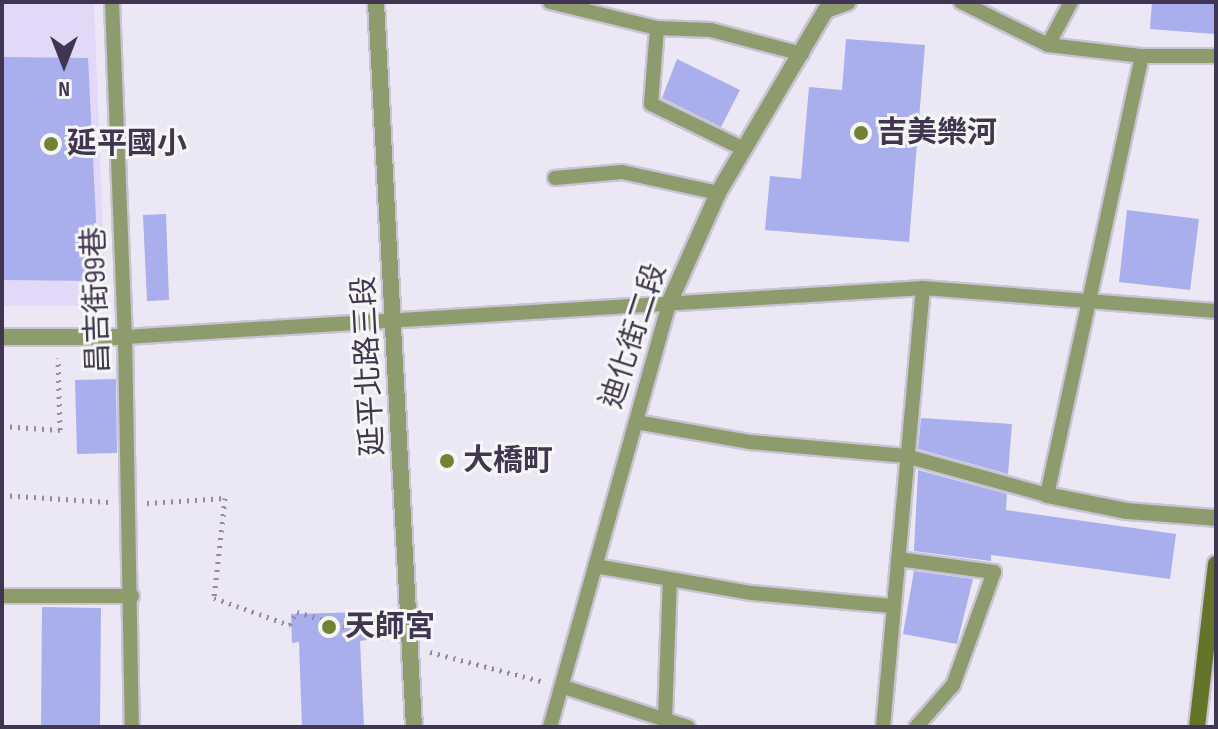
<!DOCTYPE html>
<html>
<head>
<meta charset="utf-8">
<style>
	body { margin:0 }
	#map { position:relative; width:1218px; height:729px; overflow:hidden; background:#ebe7f5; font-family:"Sofia Sans Condensed","Noto Sans TC",sans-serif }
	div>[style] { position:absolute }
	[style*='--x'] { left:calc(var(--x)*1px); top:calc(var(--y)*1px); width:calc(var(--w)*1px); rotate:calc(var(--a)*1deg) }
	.built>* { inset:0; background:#e2d8f7 }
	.building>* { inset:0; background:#a9aeed }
	.path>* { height:5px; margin-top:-2.5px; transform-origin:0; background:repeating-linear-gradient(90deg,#918aa0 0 2px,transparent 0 8px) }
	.roads { filter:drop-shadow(2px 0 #c9c4d4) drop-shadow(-2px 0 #c9c4d4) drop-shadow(0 2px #c9c4d4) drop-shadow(0 -2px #c9c4d4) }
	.service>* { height:14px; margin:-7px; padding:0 7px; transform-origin:7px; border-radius:7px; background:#8e9b6c }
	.minor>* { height:16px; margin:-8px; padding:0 8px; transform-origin:8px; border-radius:8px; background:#8e9b6c }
	.tertiary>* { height:16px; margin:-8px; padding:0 8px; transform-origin:8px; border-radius:8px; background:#8e9b6c }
	.secondary>* { height:16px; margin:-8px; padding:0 8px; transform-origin:8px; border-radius:8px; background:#647529 }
	.dots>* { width:22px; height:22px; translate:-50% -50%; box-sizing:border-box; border:4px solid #f6f6f6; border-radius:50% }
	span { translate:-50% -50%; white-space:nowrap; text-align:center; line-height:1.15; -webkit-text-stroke:6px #f6f6f6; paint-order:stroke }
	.poi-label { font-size:30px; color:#403652; font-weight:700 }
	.left { translate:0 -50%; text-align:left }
	.street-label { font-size:30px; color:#403652 }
	.frame { position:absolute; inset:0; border:4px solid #403652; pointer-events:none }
	.north { position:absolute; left:24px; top:24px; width:80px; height:80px; -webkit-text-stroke:6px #f6f6f6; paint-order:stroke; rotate:180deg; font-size:22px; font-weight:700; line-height:32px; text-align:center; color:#403652 }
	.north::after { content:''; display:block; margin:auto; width:28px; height:36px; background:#403652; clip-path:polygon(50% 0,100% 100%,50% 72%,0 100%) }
</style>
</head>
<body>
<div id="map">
	<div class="built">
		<i style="clip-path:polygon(2px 2px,94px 2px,105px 287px,89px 305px,2px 306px)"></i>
	</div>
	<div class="building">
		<i style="clip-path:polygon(1152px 2px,1216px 2px,1214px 34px,1150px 29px)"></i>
		<i style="clip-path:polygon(846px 39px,925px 45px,909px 242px,765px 230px,770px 176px,801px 179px,809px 87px,842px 90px)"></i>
		<i style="clip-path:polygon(2px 57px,88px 58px,99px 281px,2px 280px)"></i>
		<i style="clip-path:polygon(677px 59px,740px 90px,721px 127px,662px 98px)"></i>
		<i style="clip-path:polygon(1127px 210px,1199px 219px,1190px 290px,1119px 282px)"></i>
		<i style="clip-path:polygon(166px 214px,169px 300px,147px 301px,143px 215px)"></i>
		<i style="clip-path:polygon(116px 379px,117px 453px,77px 454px,75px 380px)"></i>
		<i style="clip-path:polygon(921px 418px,1012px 424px,1008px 474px,918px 449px)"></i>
		<i style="clip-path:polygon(918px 470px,1007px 494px,1006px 510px,1176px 534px,1170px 579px,991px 555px,991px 561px,914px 551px)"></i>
		<i style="clip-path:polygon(914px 571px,973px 579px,957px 644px,903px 634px)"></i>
		<i style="clip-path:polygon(42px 607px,101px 608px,100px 727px,41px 727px)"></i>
		<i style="clip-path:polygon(366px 612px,367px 640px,360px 641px,364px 727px,302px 727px,299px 642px,292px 643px,291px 614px)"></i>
	</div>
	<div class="path">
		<i style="--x:2;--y:426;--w:58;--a:3.9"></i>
		<i style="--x:60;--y:430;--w:72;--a:-91.6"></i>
		<i style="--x:2;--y:495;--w:107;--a:3.7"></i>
		<i style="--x:147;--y:503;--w:78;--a:-3.7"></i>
		<i style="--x:225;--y:498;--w:101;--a:96.3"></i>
		<i style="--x:214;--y:598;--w:81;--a:19.6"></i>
		<i style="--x:290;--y:625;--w:15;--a:-62"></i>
		<i style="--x:297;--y:612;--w:96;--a:16.9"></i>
		<i style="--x:430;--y:652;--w:118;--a:14.7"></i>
	</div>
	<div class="roads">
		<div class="service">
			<i style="--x:112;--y:2;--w:335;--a:87.8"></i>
			<i style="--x:125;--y:337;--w:390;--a:89"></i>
			<i style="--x:550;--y:2;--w:110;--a:13.7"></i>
			<i style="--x:657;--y:28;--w:76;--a:94.5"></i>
			<i style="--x:651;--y:104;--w:103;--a:25.8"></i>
			<i style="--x:961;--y:2;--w:97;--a:26.3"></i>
			<i style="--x:1048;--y:45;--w:95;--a:6.7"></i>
			<i style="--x:1142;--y:56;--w:74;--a:0"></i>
			<i style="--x:657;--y:28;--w:54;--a:2.1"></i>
			<i style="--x:711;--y:30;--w:94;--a:14.8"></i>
			<i style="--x:1048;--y:45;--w:49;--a:-61.9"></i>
			<i style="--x:555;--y:178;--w:67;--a:-5.1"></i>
			<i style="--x:622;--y:172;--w:98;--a:12.3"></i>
			<i style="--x:125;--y:337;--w:800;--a:-3.51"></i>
			<i style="--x:923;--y:288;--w:294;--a:4.5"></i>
			<i style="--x:636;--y:422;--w:116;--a:10"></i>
			<i style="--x:750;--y:442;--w:157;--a:5.1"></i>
			<i style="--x:906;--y:456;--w:146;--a:15.5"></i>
			<i style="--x:1047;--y:495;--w:449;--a:-77.8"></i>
			<i style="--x:898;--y:559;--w:97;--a:7.7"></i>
			<i style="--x:994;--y:572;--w:120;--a:109.9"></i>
			<i style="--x:953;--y:685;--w:56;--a:131.4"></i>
			<i style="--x:595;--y:566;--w:159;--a:9.8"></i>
			<i style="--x:752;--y:593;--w:140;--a:5.3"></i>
			<i style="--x:2;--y:596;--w:130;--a:0"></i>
			<i style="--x:564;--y:687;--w:130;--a:17.9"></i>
			<i style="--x:665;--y:719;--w:140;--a:-88"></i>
			<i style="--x:550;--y:727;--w:443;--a:-74.3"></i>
			<i style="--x:883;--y:727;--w:441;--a:-84.8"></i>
		</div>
		<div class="minor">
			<i style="--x:670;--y:301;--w:118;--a:-66"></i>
			<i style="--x:718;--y:193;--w:212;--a:-59.5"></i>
			<i style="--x:826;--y:10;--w:23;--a:-20"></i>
			<i style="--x:2;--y:337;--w:123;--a:0"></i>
			<i style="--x:1047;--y:495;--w:82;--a:11.3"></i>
			<i style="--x:1127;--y:511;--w:89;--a:4.5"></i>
		</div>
		<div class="tertiary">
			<i style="--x:376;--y:2;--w:726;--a:87"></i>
		</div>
		<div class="secondary">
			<i style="--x:1197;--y:727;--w:164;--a:-83.4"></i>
		</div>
	</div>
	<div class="dots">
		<i style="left:861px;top:133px;background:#718333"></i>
		<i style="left:51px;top:144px;background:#718333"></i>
		<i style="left:447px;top:461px;background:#718333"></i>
		<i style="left:329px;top:627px;background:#718333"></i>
	</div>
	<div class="poi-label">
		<span class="left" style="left:877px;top:133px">吉美樂河</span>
		<span class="left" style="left:67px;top:144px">延平國小</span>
		<span class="left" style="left:463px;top:461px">大橋町</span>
		<span class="left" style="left:345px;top:627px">天師宮</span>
	</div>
	<div class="street-label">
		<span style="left:97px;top:300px;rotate:-92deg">昌吉街99巷</span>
		<span style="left:634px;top:336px;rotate:-72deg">迪化街二段</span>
		<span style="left:369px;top:366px;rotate:-93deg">延平北路三段</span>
	</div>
	<div class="frame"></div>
	<div class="north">N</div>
</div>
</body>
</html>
